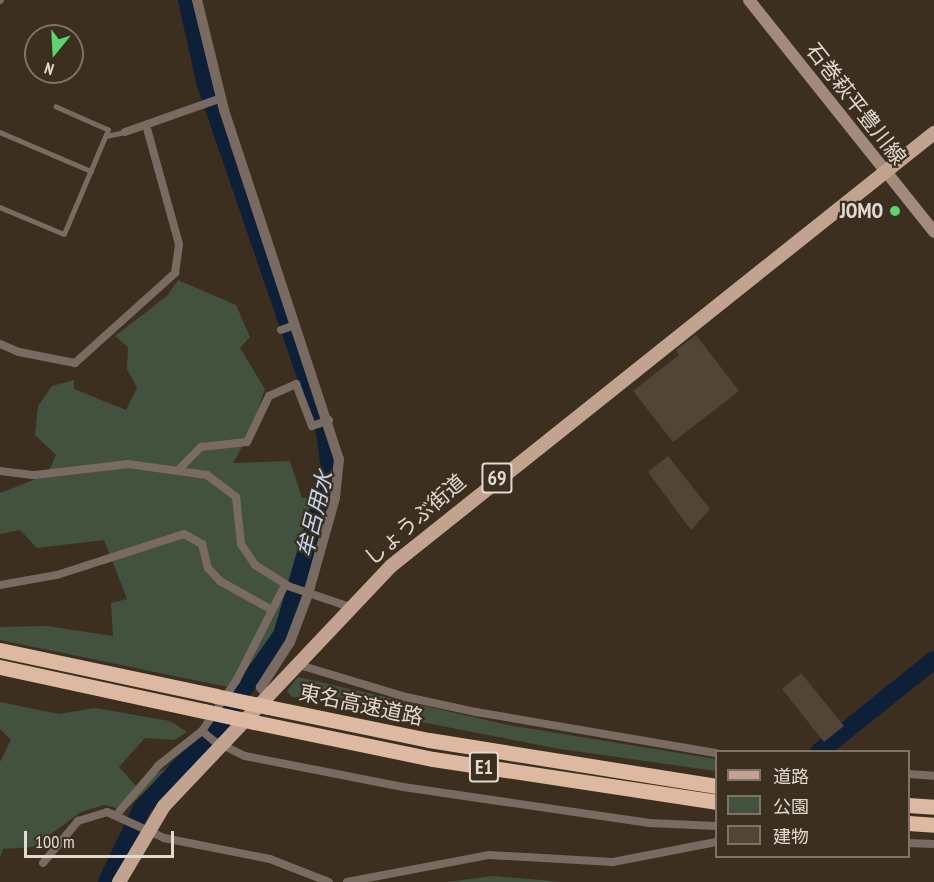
<!DOCTYPE html>
<html>
<head>
<meta charset="utf-8">
<style>
	body { margin:0 }
	#map { position:relative; width:934px; height:882px; overflow:hidden; background:#3c2f20; font-family:"PT Sans Narrow","Noto Sans JP",sans-serif }
	div>[style] { position:absolute }
	[style*='--x'] { left:calc(var(--x)*1px); top:calc(var(--y)*1px); width:calc(var(--w)*1px); rotate:calc(var(--a)*1deg) }
	.green>* { inset:0; background:#42523e }
	.river>* { height:18px; margin:-9px; padding:0 9px; transform-origin:9px; border-radius:9px; background:#0d2038 }
	.building>* { inset:0; background:#534536 }
	.service>* { height:4.5px; margin:-2.25px; padding:0 2.25px; transform-origin:2.25px; border-radius:2.25px; background:#7a6b62 }
	.minor>* { height:8px; margin:-4px; padding:0 4px; transform-origin:4px; border-radius:4px; background:#7a6b62 }
	.tertiary>* { height:10px; margin:-5px; padding:0 5px; transform-origin:5px; border-radius:5px; background:#7a6b62 }
	.secondary>* { height:12px; margin:-6px; padding:0 6px; transform-origin:6px; border-radius:6px; background:#a28b7c }
	.primary>* { height:14px; margin:-7px; padding:0 7px; transform-origin:7px; border-radius:7px; background:#c1a390 }
	.motorway>* { height:15px; margin:-7.5px; padding:0 7.5px; transform-origin:7.5px; border-radius:7.5px; background:#deb9a2 }
	.motorway-bridge>* { height:15px; margin:-7.5px; padding:0 7.5px; transform-origin:7.5px; border-radius:7.5px; background:#deb9a2 }
	.dots>* { width:16px; height:16px; translate:-50% -50%; box-sizing:border-box; border:3px solid #3c2f20; border-radius:50% }
	span { translate:-50% -50%; white-space:nowrap; text-align:center; line-height:1.15; -webkit-text-stroke:4.5px #3c2f20; paint-order:stroke }
	.shield-label span { padding:2px 4px; background:#3c2f20; border:2px solid; border-radius:4px; -webkit-text-stroke-width:0 }
	.shield-label { font-size:20px; color:#e2d9d0; font-weight:700 }
	.street-label { font-size:21px; color:#e2d9d0 }
	.poi-label { font-size:21px; color:#e2d9d0; font-weight:700 }
	.right { translate:-100% -50%; text-align:right }
	.water-label { font-size:22px; color:#bfd6f4; font-style:italic }
	.legend { position:absolute; left:715px; top:750px; width:195px; height:108px; box-sizing:border-box; background:#3c2f20; border:2px solid #7e7366; margin:0; padding:8px 10px; list-style:none; font-size:18px; color:#e2d9d0 }
	.legend li { display:flex; align-items:center; gap:12px; height:30px }
	.legend b { width:30px; border:2px solid #7e7366 }
	.north { position:absolute; left:24px; top:24px; width:60px; height:60px; box-sizing:border-box; background:#3c2f20; border:2px solid #7e7366; border-radius:50%; rotate:198deg; font-size:16px; font-weight:700; line-height:24px; text-align:center; color:#e2d9d0 }
	.north::after { content:''; display:block; margin:auto; width:21px; height:27px; background:#5ad56f; clip-path:polygon(50% 0,100% 100%,50% 72%,0 100%) }
	.scale { position:absolute; left:24px; top:831px; width:150px; height:27px; box-sizing:border-box; border:3px solid #e2d9d0; border-top:0; padding-left:8px; font-size:18px; line-height:21px; white-space:nowrap; color:#e2d9d0; -webkit-text-stroke:4px #3c2f20; paint-order:stroke }
</style>
</head>
<body>
<div id="map">
	<div class="green">
		<i style="clip-path:polygon(178px 280px,236px 305px,250px 337px,240px 348px,265px 389px,251px 431px,233px 463px,290px 461px,302px 498px,319px 497px,279px 624px,265px 655px,237px 689px,0 640px,0 627px,47px 626px,113px 636px,111px 603px,127px 599px,104px 540px,37px 548px,20px 530px,0 534px,0 493px,47px 475px,56px 455px,35px 435px,38px 406px,52px 386px,74px 380px,74px 389px,126px 410px,137px 388px,127px 369px,128px 347px,115px 336px,167px 296px)"></i>
		<i style="clip-path:polygon(298px 677px,508px 725px,716px 759px,716px 771px,560px 749px,292px 697px,287px 691px)"></i>
		<i style="clip-path:polygon(0 702px,59px 714px,95px 708px,170px 721px,187px 732px,174px 740px,145px 738px,119px 767px,136px 786px,176px 762px,125px 810px,104px 805px,81px 812px,33px 847px,3px 849px,0 858px,0 762px,11px 740px,0 729px)"></i>
		<i style="clip-path:polygon(493px 876px,542px 880px,561px 882px,447px 882px)"></i>
	</div>
	<div class="river">
		<i style="--x:819;--y:752;--w:147;--a:-38.7"></i>
		<i style="--x:107;--y:882;--w:82;--a:-64.7"></i>
		<i style="--x:142;--y:808;--w:109;--a:-47.2"></i>
		<i style="--x:216;--y:728;--w:114;--a:-54.6"></i>
		<i style="--x:282;--y:635;--w:171;--a:-73.7"></i>
		<i style="--x:330;--y:471;--w:39;--a:-97"></i>
		<i style="--x:325;--y:432;--w:371;--a:-108.9"></i>
		<i style="--x:205;--y:81;--w:83;--a:-102.5"></i>
	</div>
	<div class="building">
		<i style="clip-path:polygon(696px 335px,739px 391px,673px 442px,633px 391px,679px 355px,676px 350px)"></i>
		<i style="clip-path:polygon(668px 456px,710px 509px,691px 530px,648px 472px)"></i>
		<i style="clip-path:polygon(801px 673px,844px 726px,824px 742px,782px 689px)"></i>
	</div>
	<div class="service">
		<i style="--x:0;--y:1;--w:1;--a:-45"></i>
		<i style="--x:0;--y:132;--w:99;--a:23.2"></i>
		<i style="--x:106;--y:136;--w:19;--a:-12"></i>
		<i style="--x:0;--y:207;--w:69;--a:22.9"></i>
		<i style="--x:64;--y:234;--w:113;--a:-67.1"></i>
		<i style="--x:108;--y:130;--w:57;--a:-156.1"></i>
	</div>
	<div class="minor">
		<i style="--x:125;--y:132;--w:96;--a:-19.4"></i>
		<i style="--x:281;--y:330;--w:12;--a:-20"></i>
		<i style="--x:0;--y:344;--w:21;--a:23"></i>
		<i style="--x:19;--y:352;--w:57;--a:11.1"></i>
		<i style="--x:75;--y:363;--w:135;--a:-42"></i>
		<i style="--x:175;--y:273;--w:29;--a:-82"></i>
		<i style="--x:179;--y:244;--w:123;--a:-105.5"></i>
		<i style="--x:180;--y:468;--w:30;--a:-45"></i>
		<i style="--x:201;--y:447;--w:46;--a:-6.2"></i>
		<i style="--x:247;--y:442;--w:51;--a:-64.4"></i>
		<i style="--x:269;--y:396;--w:30;--a:-24"></i>
		<i style="--x:296;--y:384;--w:45;--a:69.1"></i>
		<i style="--x:312;--y:426;--w:18;--a:-19"></i>
		<i style="--x:0;--y:471;--w:35;--a:7"></i>
		<i style="--x:35;--y:475;--w:94;--a:-6.7"></i>
		<i style="--x:128;--y:464;--w:80;--a:7.9"></i>
		<i style="--x:207;--y:475;--w:36;--a:37"></i>
		<i style="--x:236;--y:497;--w:47;--a:83.9"></i>
		<i style="--x:241;--y:544;--w:25;--a:56"></i>
		<i style="--x:255;--y:565;--w:39;--a:32"></i>
		<i style="--x:288;--y:586;--w:65;--a:18.7"></i>
		<i style="--x:0;--y:585;--w:58;--a:-10"></i>
		<i style="--x:57;--y:575;--w:133;--a:-17.9"></i>
		<i style="--x:184;--y:534;--w:21;--a:29"></i>
		<i style="--x:202;--y:544;--w:25;--a:76"></i>
		<i style="--x:208;--y:568;--w:18;--a:47"></i>
		<i style="--x:220;--y:581;--w:57;--a:29.2"></i>
		<i style="--x:285;--y:585;--w:108;--a:117"></i>
		<i style="--x:236;--y:681;--w:60;--a:124.2"></i>
		<i style="--x:202;--y:731;--w:16;--a:40"></i>
		<i style="--x:214;--y:741;--w:34;--a:26"></i>
		<i style="--x:245;--y:756;--w:161;--a:11.1"></i>
		<i style="--x:403;--y:787;--w:249;--a:8.3"></i>
		<i style="--x:649;--y:823;--w:67;--a:2.6"></i>
		<i style="--x:296;--y:664;--w:115;--a:16.7"></i>
		<i style="--x:406;--y:697;--w:72;--a:12.1"></i>
		<i style="--x:476;--y:712;--w:243;--a:9.7"></i>
		<i style="--x:908;--y:774;--w:26;--a:4"></i>
		<i style="--x:118;--y:813;--w:63;--a:-49.5"></i>
		<i style="--x:159;--y:765;--w:55;--a:-38.3"></i>
		<i style="--x:908;--y:843;--w:26;--a:2"></i>
		<i style="--x:43;--y:863;--w:55;--a:-50.2"></i>
		<i style="--x:78;--y:821;--w:30;--a:-17"></i>
		<i style="--x:107;--y:812;--w:63;--a:24.5"></i>
		<i style="--x:164;--y:838;--w:108;--a:11.2"></i>
		<i style="--x:270;--y:859;--w:63;--a:21.3"></i>
		<i style="--x:347;--y:882;--w:145;--a:-10.8"></i>
		<i style="--x:489;--y:855;--w:124;--a:3.2"></i>
		<i style="--x:613;--y:862;--w:105;--a:-11"></i>
	</div>
	<div class="tertiary">
		<i style="--x:197;--y:0;--w:113;--a:76.2"></i>
		<i style="--x:224;--y:110;--w:367;--a:71.8"></i>
		<i style="--x:339;--y:459;--w:39;--a:96"></i>
		<i style="--x:335;--y:498;--w:100;--a:105.7"></i>
		<i style="--x:308;--y:594;--w:51;--a:110.6"></i>
		<i style="--x:290;--y:642;--w:54;--a:122.8"></i>
		<i style="--x:261;--y:687;--w:10;--a:53"></i>
	</div>
	<div class="secondary">
		<i style="--x:749;--y:0;--w:297;--a:51.4"></i>
	</div>
	<div class="primary">
		<i style="--x:119;--y:882;--w:88;--a:-59.4"></i>
		<i style="--x:164;--y:806;--w:330;--a:-46.6"></i>
		<i style="--x:391;--y:566;--w:695;--a:-38.57"></i>
	</div>
	<div class="motorway">
		<i style="--x:0;--y:650;--w:221;--a:12"></i>
		<i style="--x:0;--y:667;--w:209;--a:12.2"></i>
		<i style="--x:268;--y:707;--w:164;--a:11.6"></i>
		<i style="--x:429;--y:740;--w:291;--a:9.1"></i>
		<i style="--x:254;--y:722;--w:183;--a:11.7"></i>
		<i style="--x:433;--y:759;--w:286;--a:8.6"></i>
		<i style="--x:908;--y:805;--w:26;--a:4"></i>
		<i style="--x:908;--y:823;--w:26;--a:4"></i>
	</div>
	<div class="motorway-bridge">
		<i style="--x:216;--y:696;--w:53;--a:11.9"></i>
		<i style="--x:204;--y:711;--w:51;--a:12.4"></i>
	</div>
	<div class="dots">
		<i style="left:895px;top:211px;background:#5ad56f"></i>
	</div>
	<div class="shield-label">
		<span style="left:497px;top:478px">69</span>
		<span style="left:484px;top:767px">E1</span>
	</div>
	<div class="street-label">
		<span style="left:856px;top:104px;rotate:52deg">石巻萩平豊川線</span>
		<span style="left:415px;top:520px;rotate:-41deg">しょうぶ街道</span>
		<span style="left:361px;top:705px;rotate:12deg">東名高速道路</span>
	</div>
	<div class="poi-label">
		<span class="right" style="left:883px;top:211px">JOMO</span>
	</div>
	<div class="water-label">
		<span style="left:315px;top:514px;rotate:-76deg">牟呂用水</span>
	</div>
	<ul class="legend">
	<li><b style="height:8px;background:#c1a390"></b>道路</li>
	<li><b style="height:16px;background:#42523e"></b>公園</li>
	<li><b style="height:16px;background:#534536"></b>建物</li>
	</ul>
	<div class="north">N</div>
	<div class="scale">100 m</div>
</div>
</body>
</html>
